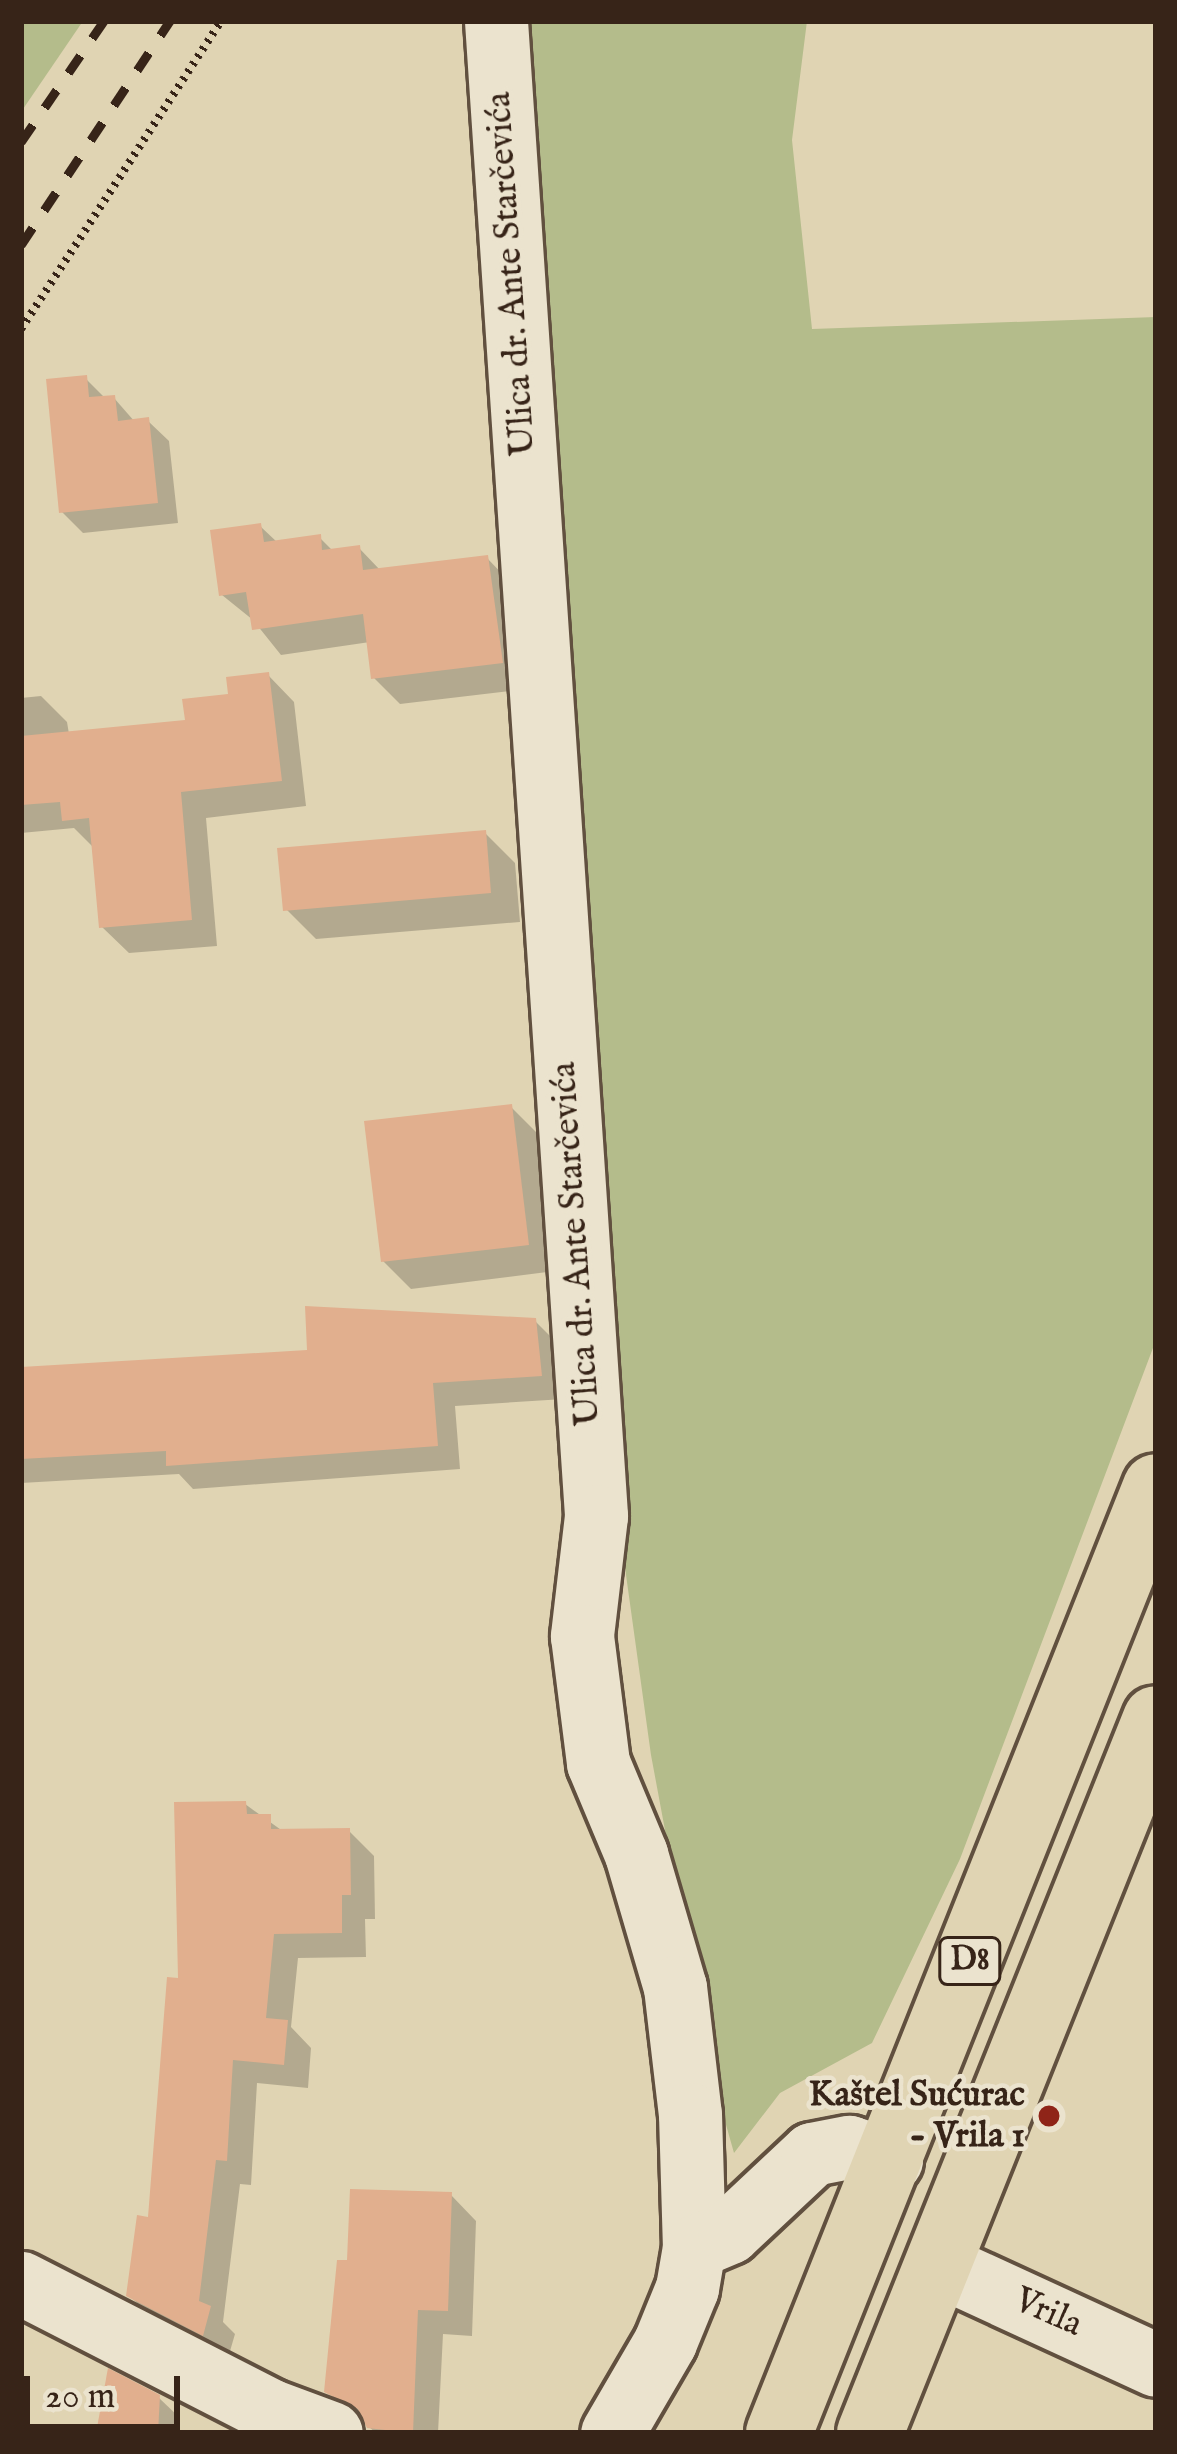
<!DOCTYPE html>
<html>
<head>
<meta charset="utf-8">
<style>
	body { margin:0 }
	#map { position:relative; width:1177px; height:2454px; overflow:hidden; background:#e0d4b3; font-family:"IM FELL English",serif }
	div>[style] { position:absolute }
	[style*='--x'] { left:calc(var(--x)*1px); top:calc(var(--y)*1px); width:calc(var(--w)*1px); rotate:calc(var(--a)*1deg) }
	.green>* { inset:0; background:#b4bc8b }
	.shadow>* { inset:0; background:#0003 }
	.building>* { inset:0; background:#e1af8e }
	.path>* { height:8px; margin-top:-4px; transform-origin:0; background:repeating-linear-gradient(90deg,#372418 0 3px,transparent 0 9px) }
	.roads { filter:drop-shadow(3px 0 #61503f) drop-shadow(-3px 0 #61503f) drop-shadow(0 3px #61503f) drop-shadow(0 -3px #61503f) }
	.minor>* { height:63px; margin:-31.5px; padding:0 31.5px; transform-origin:31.5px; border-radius:31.5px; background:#ebe3ce }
	.major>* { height:66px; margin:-33px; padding:0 33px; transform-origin:33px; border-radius:33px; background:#e0d4b3 }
	.rail>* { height:9px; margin-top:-4.5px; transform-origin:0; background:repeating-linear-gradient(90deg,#372418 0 21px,transparent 0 42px) }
	.dots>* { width:33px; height:33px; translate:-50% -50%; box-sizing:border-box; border:6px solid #ebe3ce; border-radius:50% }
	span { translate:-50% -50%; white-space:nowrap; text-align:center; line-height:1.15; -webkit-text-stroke:9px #ebe3ce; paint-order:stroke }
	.shield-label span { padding:3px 9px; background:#ebe3ce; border:3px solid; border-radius:9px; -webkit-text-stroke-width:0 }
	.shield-label { font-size:33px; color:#372418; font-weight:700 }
	.street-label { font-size:36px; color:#372418 }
	.poi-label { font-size:36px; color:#372418; font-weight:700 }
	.right { translate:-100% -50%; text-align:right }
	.frame { position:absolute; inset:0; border:24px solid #372418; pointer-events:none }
	.scale { position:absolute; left:24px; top:2376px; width:156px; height:54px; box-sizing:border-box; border:6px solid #372418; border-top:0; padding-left:15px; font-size:36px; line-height:42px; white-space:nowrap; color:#372418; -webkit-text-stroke:9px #ebe3ce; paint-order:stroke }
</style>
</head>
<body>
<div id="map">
	<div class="green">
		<i style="clip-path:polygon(21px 21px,83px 21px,21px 112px)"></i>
		<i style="clip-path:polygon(531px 21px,807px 21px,792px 140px,812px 329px,1156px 317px,1156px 1340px,960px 1859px,872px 2043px,780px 2093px,734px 2153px,708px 2061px,651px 1755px,617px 1510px,533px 295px)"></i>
	</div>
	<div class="shadow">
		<i style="clip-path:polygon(86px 379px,106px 399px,114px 398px,135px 422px,148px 421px,169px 441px,178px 523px,83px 533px,62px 512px)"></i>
		<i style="clip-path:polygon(260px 526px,278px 543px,320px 538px,334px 552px,359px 548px,381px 571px,487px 558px,513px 585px,528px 689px,400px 704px,374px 678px,370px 642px,281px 655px,253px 620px,222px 595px)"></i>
		<i style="clip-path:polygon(268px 675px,294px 702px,306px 806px,206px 818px,217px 946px,129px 953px,102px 927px,92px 846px,74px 828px,21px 833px,21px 698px,41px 696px,67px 722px,69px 734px,188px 723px)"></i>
		<i style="clip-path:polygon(485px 833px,515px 863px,520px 922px,316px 939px,286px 909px)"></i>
		<i style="clip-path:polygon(511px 1107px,539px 1135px,555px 1271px,411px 1289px,383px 1261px)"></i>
		<i style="clip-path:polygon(535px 1321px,559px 1345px,564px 1399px,455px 1406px,460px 1469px,193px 1489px,179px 1474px,21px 1483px,21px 1370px,311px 1353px)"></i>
		<i style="clip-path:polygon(245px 1804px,284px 1832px,349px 1831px,374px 1856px,375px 1919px,365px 1919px,366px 1957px,298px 1958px,291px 2027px,311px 2048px,308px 2088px,257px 2083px,251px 2185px,240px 2184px,223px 2322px,235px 2334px,228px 2358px,155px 2321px,129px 2295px,151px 2220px,181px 1981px)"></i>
		<i style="clip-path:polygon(451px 2195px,476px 2221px,472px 2336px,443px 2334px,438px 2433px,376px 2433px,327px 2391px,350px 2263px)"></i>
		<i style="clip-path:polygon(158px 2397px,180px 2418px,179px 2433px,99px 2433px)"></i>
	</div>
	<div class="building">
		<i style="clip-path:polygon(87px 375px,89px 397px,115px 395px,118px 421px,149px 417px,158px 503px,59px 513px,46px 379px)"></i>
		<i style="clip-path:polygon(261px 523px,264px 542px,321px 534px,322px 550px,360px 545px,363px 570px,488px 555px,503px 663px,371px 679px,363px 614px,252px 630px,246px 592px,219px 596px,210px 530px)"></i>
		<i style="clip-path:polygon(269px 672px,282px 781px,181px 792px,192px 920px,99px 928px,89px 818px,62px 821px,60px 802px,21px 805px,21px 736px,185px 720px,182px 699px,228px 694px,226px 677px)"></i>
		<i style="clip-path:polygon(486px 830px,491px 893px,283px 911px,277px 848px)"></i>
		<i style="clip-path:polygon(512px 1104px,529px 1245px,381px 1262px,364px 1121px)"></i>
		<i style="clip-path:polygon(305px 1306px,536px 1318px,542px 1376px,433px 1383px,438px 1446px,166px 1466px,166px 1451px,21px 1459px,21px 1367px,307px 1350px)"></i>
		<i style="clip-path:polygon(246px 1801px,247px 1814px,271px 1814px,271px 1829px,350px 1828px,351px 1895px,342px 1895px,342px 1933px,274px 1934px,266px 2018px,288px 2020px,284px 2065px,233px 2060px,227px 2161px,216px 2160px,199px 2301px,211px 2306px,203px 2336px,126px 2296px,137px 2215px,148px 2217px,167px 1977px,178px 1978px,174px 1802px)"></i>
		<i style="clip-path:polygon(350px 2189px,452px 2192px,448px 2311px,418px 2310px,413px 2433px,367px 2428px,358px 2409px,324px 2392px,337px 2260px,347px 2260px)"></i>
		<i style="clip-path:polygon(108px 2368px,160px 2395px,158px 2433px,96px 2433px)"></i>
	</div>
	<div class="path">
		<i style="--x:21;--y:329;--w:367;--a:-57"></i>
	</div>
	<div class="roads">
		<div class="minor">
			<i style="--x:496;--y:21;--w:1498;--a:86.17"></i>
			<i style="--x:596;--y:1516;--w:121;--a:96.7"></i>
			<i style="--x:582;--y:1636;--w:128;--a:82.8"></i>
			<i style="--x:598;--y:1763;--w:99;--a:67.3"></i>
			<i style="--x:636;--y:1854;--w:139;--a:73.7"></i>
			<i style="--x:675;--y:1987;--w:128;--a:83.3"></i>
			<i style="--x:690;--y:2114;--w:133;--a:88.3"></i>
			<i style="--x:694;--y:2247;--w:42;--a:99.7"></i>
			<i style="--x:687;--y:2288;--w:58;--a:112.2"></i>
			<i style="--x:665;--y:2342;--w:105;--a:120.2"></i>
			<i style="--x:694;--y:2247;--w:38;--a:-23"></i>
			<i style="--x:729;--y:2232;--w:114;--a:-43.2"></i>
			<i style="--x:812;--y:2154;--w:38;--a:-11"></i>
			<i style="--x:849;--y:2147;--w:44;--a:17.2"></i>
			<i style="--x:939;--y:2265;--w:239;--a:24.7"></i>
			<i style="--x:21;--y:2283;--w:279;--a:27.1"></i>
			<i style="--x:269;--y:2410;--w:66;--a:20.4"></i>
		</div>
		<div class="major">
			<i style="--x:779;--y:2433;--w:1018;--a:-68.27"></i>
			<i style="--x:870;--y:2433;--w:769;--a:-68.17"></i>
		</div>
	</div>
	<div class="rail">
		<i style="--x:21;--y:142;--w:147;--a:-55.6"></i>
		<i style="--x:21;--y:245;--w:269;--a:-56.4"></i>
	</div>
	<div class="dots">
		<i style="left:1049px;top:2116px;background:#8f2418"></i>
	</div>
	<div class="shield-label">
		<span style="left:970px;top:1961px">D8</span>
	</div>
	<div class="street-label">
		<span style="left:512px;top:274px;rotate:-94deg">Ulica dr. Ante Starčevića</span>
		<span style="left:577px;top:1244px;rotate:-94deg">Ulica dr. Ante Starčevića</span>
		<span style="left:1048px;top:2313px;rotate:24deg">Vrila</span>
	</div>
	<div class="poi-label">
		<span class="right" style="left:1025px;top:2116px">Kaštel Sućurac<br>- Vrila 1</span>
	</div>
	<div class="frame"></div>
	<div class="scale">20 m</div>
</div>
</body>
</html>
